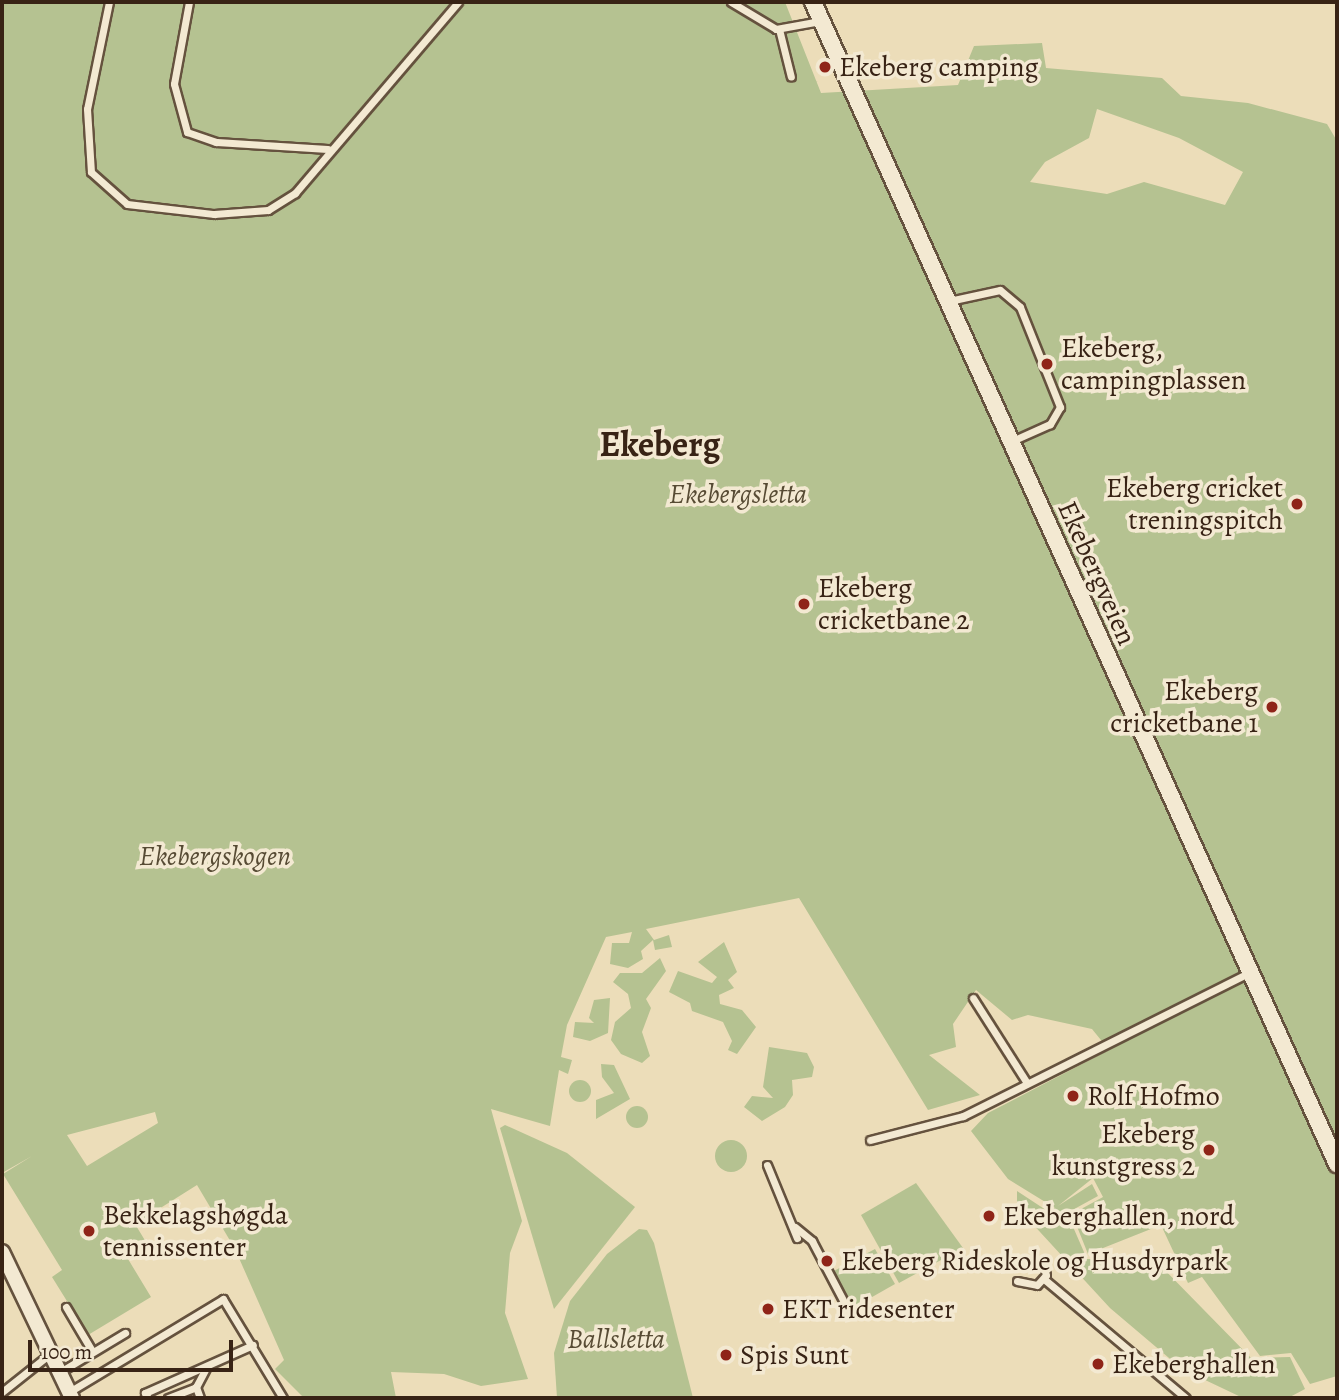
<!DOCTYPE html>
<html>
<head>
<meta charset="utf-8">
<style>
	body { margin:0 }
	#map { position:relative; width:1339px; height:1400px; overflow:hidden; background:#ecddb9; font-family:Alegreya,serif }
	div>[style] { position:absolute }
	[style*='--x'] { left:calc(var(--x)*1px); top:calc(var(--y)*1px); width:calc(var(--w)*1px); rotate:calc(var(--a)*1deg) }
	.green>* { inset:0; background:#b5c291 }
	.round { border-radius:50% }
	.roads { filter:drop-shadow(2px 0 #65523e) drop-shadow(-2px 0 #65523e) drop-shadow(0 2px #65523e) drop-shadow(0 -2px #65523e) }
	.service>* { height:7px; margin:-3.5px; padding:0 3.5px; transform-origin:3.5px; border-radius:3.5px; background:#f3e9d2 }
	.minor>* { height:14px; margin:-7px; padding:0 7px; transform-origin:7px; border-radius:7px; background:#f3e9d2 }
	.tertiary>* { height:16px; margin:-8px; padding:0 8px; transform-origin:8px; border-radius:8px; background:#f3e9d2 }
	.dots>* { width:19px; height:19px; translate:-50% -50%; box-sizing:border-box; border:4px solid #f3e9d2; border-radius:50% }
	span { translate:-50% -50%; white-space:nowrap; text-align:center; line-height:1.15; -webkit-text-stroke:7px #f3e9d2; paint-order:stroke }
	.poi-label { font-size:28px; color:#382315 }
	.left { translate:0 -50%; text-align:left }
	.right { translate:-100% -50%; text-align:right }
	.park-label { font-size:28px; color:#574b34; font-style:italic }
	.street-label { font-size:28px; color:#382315 }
	.district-label { font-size:35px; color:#382315; font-weight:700 }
	.frame { position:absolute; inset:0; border:4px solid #382315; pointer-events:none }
	.scale { position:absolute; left:28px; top:1340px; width:205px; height:32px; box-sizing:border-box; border:4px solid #382315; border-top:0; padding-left:9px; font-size:21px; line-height:24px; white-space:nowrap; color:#382315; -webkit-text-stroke:5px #f3e9d2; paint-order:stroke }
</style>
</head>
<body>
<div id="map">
	<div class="green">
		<i style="clip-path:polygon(evenodd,2px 2px,785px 2px,821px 93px,958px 85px,974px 46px,1042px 43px,1046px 68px,1162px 78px,1181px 96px,1248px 103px,1327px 124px,1337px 141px,1337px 1376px,1310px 1384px,1291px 1353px,1260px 1356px,1202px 1277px,1188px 1283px,1161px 1225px,1088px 1254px,1072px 1214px,1103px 1197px,1093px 1178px,1058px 1206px,1092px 1184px,1098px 1196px,1067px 1213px,1087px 1259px,1155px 1260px,1251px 1358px,1290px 1357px,1305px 1389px,1288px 1398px,1243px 1398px,1182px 1369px,1110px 1308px,1017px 1207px,1017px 1191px,1049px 1212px,1055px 1208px,1008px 1179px,971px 1131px,988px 1113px,1109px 1050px,1092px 1029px,1028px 1015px,1012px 1020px,976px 990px,953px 1024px,956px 1047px,929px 1055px,980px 1095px,928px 1110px,799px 898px,646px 929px,654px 940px,669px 935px,672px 947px,655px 950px,653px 940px,641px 951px,643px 959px,628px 968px,610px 964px,612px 943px,629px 943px,632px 932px,606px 937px,567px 1025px,561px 1057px,572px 1060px,568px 1074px,559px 1070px,550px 1126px,491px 1109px,522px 1221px,510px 1253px,505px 1313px,528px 1379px,481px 1386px,444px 1374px,391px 1372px,396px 1398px,304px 1398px,275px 1369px,284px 1360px,235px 1249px,197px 1185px,135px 1224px,149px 1247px,128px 1259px,151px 1297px,88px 1335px,52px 1277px,62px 1270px,3px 1174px,32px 1156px,2px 1173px,2px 2px,1097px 109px,1179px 138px,1243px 172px,1225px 205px,1144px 182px,1107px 194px,1030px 182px,1045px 162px,1089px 138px,1097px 109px,2px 2px,155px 1112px,158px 1123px,87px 1166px,67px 1135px,155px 1112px)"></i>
		<i style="clip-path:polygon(724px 942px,737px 972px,728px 980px,734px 988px,719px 995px,720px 1004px,742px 1010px,756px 1027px,737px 1054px,728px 1050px,732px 1041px,723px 1022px,692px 1011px,690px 1003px,669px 992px,678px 971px,712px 983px,717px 977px,698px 962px)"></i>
		<i style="clip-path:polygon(660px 958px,666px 971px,646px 999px,651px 1008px,642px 1032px,650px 1056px,642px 1063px,621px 1054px,611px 1040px,615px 1022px,631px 1008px,628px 994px,613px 982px,620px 973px,642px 973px)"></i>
		<i style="clip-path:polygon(610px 998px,608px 1033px,590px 1041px,573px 1037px,575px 1022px,594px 1023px,589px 1018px,594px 1000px)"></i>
		<i style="clip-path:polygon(769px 1047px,807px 1053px,814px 1067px,812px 1077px,792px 1080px,793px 1095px,785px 1107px,762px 1121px,744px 1107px,752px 1096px,773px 1098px,763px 1087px)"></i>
		<i style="clip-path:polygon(601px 1064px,614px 1065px,630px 1099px,596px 1119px,596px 1100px,614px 1093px,602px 1077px)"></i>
		<i class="round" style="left:569px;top:1080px;width:22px;height:22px"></i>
		<i class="round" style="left:626px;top:1106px;width:22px;height:22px"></i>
		<i style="clip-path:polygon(505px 1125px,567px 1153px,635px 1207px,554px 1309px,500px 1128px)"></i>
		<i class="round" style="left:715px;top:1140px;width:32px;height:32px"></i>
		<i style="clip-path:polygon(916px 1183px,963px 1248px,899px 1283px,861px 1215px)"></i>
		<i style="clip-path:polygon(639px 1229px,647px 1230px,654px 1243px,693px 1398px,557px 1398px,554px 1353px,570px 1301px,607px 1254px)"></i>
		<i style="clip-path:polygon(875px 1249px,895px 1284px,851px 1309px,832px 1272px)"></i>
	</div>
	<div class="roads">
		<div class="service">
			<i style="--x:109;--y:2;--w:109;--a:101.6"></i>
			<i style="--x:87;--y:109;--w:63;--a:86.4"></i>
			<i style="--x:91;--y:172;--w:48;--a:41.6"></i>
			<i style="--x:127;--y:204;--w:88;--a:6.6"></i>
			<i style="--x:214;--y:214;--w:54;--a:-4.2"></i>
			<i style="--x:268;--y:210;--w:32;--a:-32"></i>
			<i style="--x:295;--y:193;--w:251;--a:-49.5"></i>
			<i style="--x:189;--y:2;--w:83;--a:100.4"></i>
			<i style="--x:174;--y:84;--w:50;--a:74.8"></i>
			<i style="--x:187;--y:132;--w:31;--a:19"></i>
			<i style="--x:216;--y:142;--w:112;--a:3.6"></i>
			<i style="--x:731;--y:2;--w:52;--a:31"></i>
			<i style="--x:776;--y:29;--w:45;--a:-10.3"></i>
			<i style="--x:779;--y:29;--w:49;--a:76"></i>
			<i style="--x:949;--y:301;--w:52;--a:-12.2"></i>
			<i style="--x:1000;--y:290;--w:26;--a:40"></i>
			<i style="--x:1020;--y:307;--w:108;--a:68.2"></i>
			<i style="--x:1060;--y:407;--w:20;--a:120"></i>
			<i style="--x:1050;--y:424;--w:42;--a:155.9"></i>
			<i style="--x:973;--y:998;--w:101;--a:57.6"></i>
			<i style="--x:870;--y:1140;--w:96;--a:-14.5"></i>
			<i style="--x:963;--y:1116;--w:321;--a:-26.6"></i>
			<i style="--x:767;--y:1165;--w:79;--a:67.7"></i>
			<i style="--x:795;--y:1227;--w:22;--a:39"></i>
			<i style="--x:812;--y:1241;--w:67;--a:62.3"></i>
			<i style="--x:1044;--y:1279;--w:185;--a:40"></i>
			<i style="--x:1017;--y:1281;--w:20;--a:11"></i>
			<i style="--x:1037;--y:1285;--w:13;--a:-48"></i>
			<i style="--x:1046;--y:1275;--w:13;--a:-103"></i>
			<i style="--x:66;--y:1307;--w:51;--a:59.4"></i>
			<i style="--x:60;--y:1372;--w:76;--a:-31"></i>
			<i style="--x:2;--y:1392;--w:61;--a:-38.4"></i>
			<i style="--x:69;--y:1392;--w:180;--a:-31.1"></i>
			<i style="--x:223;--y:1299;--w:116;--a:58.8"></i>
			<i style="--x:148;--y:1398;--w:6;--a:-121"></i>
			<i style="--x:145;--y:1393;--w:118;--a:-24"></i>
			<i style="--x:168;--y:1398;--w:30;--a:-21"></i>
			<i style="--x:200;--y:1398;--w:12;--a:-110"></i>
			<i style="--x:196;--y:1387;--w:21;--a:-62"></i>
		</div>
		<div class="minor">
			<i style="--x:2;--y:1252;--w:162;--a:64.4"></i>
		</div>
		<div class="tertiary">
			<i style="--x:813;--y:2;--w:1275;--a:65.73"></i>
		</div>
	</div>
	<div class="dots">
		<i style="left:825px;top:67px;background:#8f2418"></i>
		<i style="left:1047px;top:364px;background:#8f2418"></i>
		<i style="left:1297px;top:504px;background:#8f2418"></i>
		<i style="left:804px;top:604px;background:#8f2418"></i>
		<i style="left:1272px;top:707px;background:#8f2418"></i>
		<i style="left:1073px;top:1096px;background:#8f2418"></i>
		<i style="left:1209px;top:1150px;background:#8f2418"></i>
		<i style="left:989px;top:1216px;background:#8f2418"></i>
		<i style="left:89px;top:1231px;background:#8f2418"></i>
		<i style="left:827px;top:1261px;background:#8f2418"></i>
		<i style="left:768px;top:1309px;background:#8f2418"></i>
		<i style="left:726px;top:1355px;background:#8f2418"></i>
		<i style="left:1098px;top:1364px;background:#8f2418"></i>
	</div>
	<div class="poi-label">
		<span class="left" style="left:839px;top:67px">Ekeberg camping</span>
		<span class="left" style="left:1061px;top:364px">Ekeberg,<br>campingplassen</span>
		<span class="right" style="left:1283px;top:504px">Ekeberg cricket<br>treningspitch</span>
		<span class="left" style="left:818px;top:604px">Ekeberg<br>cricketbane 2</span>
		<span class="right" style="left:1258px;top:707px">Ekeberg<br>cricketbane 1</span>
		<span class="left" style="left:1087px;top:1096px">Rolf Hofmo</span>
		<span class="right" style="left:1195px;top:1150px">Ekeberg<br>kunstgress 2</span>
		<span class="left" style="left:103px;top:1231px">Bekkelagshøgda<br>tennissenter</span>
		<span class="left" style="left:1003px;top:1216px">Ekeberghallen, nord</span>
		<span class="left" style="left:841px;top:1261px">Ekeberg Rideskole og Husdyrpark</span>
		<span class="left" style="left:782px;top:1309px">EKT ridesenter</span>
		<span class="left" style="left:740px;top:1355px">Spis Sunt</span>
		<span class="left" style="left:1112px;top:1364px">Ekeberghallen</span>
	</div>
	<div class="park-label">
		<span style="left:738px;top:494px">Ekebergsletta</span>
		<span style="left:215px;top:856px">Ekebergskogen</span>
		<span style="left:616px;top:1339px">Ballsletta</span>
	</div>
	<div class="street-label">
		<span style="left:1097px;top:573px;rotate:66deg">Ekebergveien</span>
	</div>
	<div class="district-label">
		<span style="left:660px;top:444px">Ekeberg</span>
	</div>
	<div class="frame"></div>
	<div class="scale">100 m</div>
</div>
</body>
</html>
